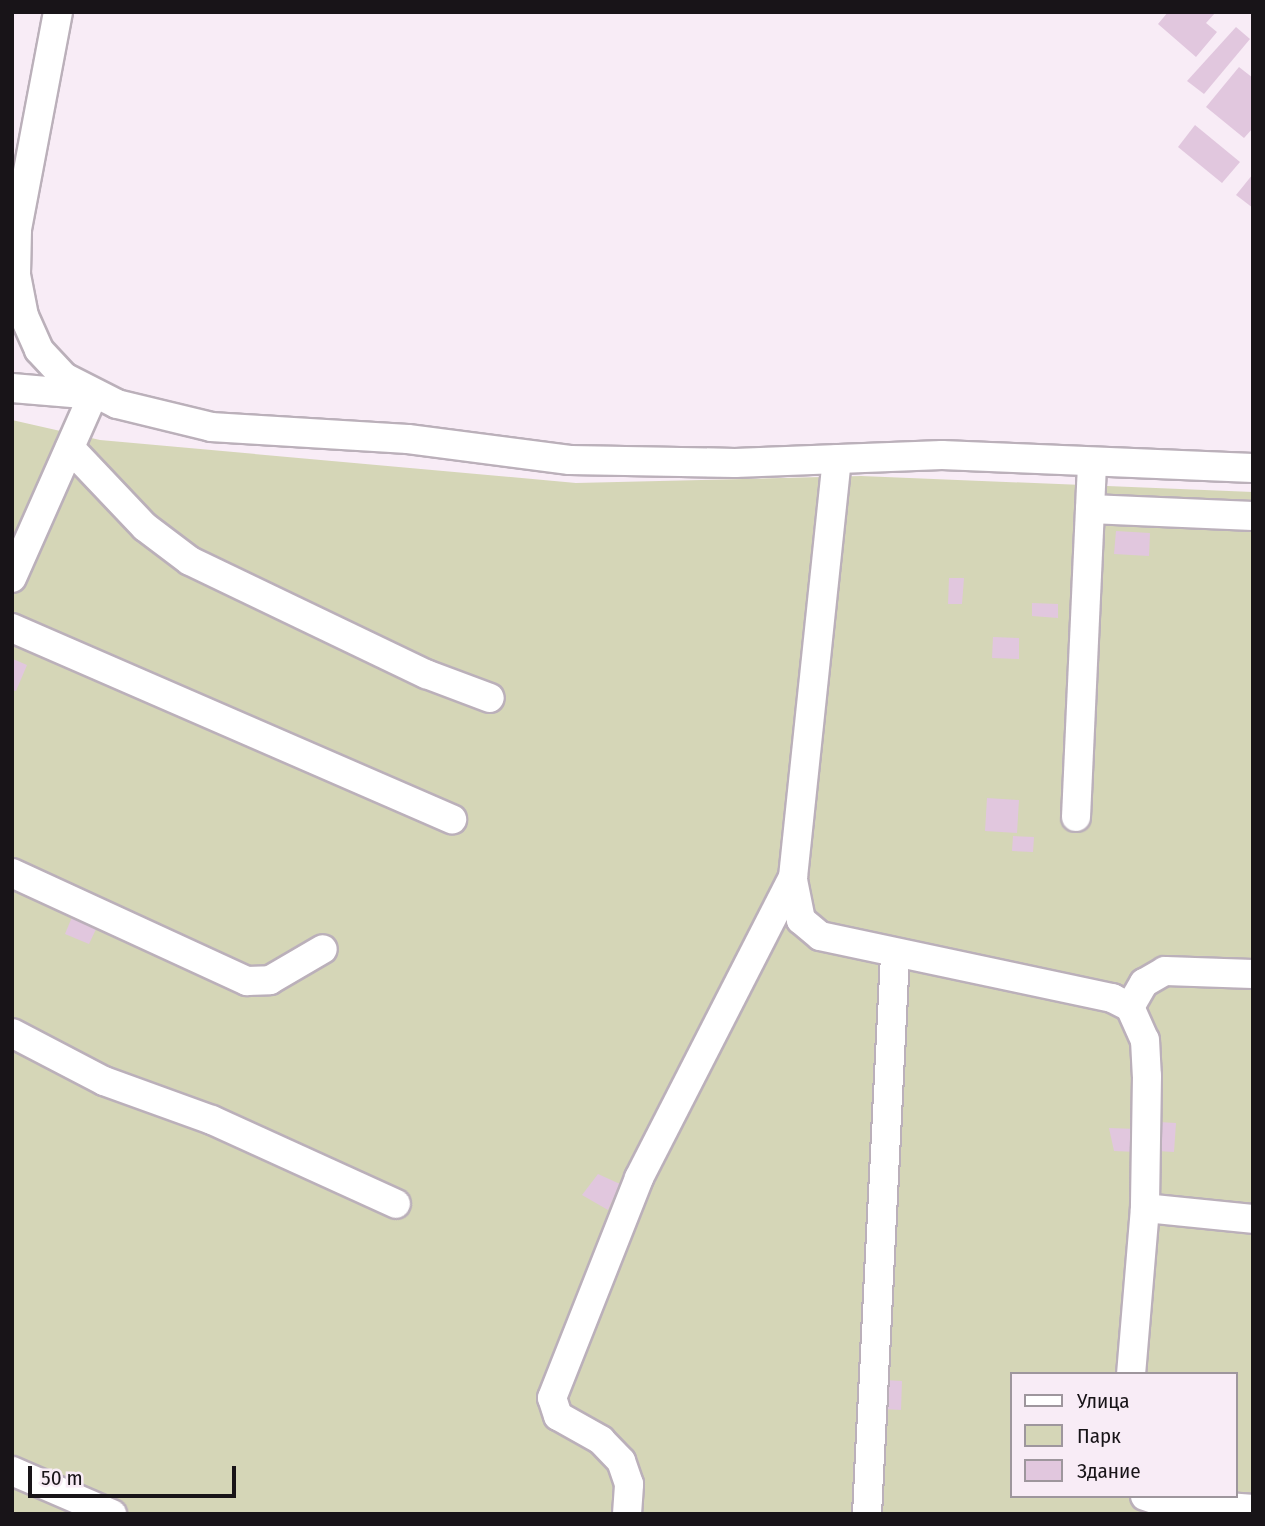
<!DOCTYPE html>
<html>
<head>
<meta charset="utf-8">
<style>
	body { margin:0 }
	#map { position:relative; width:1265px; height:1526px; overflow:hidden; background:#f8ecf6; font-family:"Fira Sans Condensed",sans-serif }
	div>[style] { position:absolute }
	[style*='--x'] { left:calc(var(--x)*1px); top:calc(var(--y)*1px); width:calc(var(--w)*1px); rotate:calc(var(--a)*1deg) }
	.green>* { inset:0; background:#d5d6b7 }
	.building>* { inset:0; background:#e1c7de }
	.roads { filter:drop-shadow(2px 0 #bbb0ba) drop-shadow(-2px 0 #bbb0ba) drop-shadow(0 2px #bbb0ba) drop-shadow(0 -2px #bbb0ba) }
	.minor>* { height:28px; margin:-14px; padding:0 14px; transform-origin:14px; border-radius:14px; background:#fff }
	span { translate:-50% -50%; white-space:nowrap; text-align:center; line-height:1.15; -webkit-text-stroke:6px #f8ecf6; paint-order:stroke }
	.frame { position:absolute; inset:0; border:14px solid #181418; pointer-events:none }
	.legend { position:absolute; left:1010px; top:1372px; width:228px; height:126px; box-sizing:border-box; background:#f8ecf6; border:2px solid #9e969d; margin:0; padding:9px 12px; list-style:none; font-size:21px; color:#181418 }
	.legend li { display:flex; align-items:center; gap:14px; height:35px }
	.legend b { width:35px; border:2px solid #9e969d }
	.scale { position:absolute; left:28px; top:1466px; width:208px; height:32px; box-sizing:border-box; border:4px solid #181418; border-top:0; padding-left:9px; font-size:21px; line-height:24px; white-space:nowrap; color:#181418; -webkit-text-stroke:5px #f8ecf6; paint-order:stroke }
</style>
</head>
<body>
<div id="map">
	<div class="green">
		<i style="clip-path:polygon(evenodd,12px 420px,100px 440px,576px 483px,861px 476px,1253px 492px,1253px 1514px,12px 1514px,12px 420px,1011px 1374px,1235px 1374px,1235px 1496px,1011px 1496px,1011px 1374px)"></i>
	</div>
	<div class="building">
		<i style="clip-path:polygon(1168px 12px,1216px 12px,1206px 23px,1217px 32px,1196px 57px,1158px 24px)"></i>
		<i style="clip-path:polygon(1236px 27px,1250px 39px,1204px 94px,1187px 81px)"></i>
		<i style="clip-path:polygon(1239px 67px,1253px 78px,1253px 128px,1244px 138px,1206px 107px)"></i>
		<i style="clip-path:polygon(1195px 125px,1240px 162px,1222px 183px,1178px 147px)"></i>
		<i style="clip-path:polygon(1253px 174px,1253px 208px,1236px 195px)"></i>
		<i style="clip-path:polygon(1116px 531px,1150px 533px,1149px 556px,1114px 554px)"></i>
		<i style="clip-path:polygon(949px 578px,964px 578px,962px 604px,948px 604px)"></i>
		<i style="clip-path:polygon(1032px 603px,1058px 604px,1058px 618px,1032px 616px)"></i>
		<i style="clip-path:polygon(993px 637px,1019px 638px,1019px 659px,992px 658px)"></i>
		<i style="clip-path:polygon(13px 659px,27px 665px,16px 691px,12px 690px)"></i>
		<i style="clip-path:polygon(987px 798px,1019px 800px,1017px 833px,985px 831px)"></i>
		<i style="clip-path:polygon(1013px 836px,1034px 837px,1033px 852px,1012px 851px)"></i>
		<i style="clip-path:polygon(72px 917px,97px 927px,89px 944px,65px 934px)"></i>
		<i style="clip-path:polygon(1159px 1122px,1176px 1123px,1174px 1152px,1157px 1151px)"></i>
		<i style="clip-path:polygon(1109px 1128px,1138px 1129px,1137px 1152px,1114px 1151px)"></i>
		<i style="clip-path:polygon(598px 1174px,620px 1184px,608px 1210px,582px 1195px)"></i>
		<i style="clip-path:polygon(885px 1380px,902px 1381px,901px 1410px,883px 1409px)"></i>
	</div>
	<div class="roads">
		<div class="minor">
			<i style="--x:58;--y:12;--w:222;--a:100.7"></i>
			<i style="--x:17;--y:230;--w:45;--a:91.3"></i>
			<i style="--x:16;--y:275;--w:42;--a:79"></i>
			<i style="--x:24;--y:316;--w:37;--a:66"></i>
			<i style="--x:39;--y:350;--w:37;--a:47"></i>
			<i style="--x:64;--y:377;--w:59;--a:27"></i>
			<i style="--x:117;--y:404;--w:97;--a:13.7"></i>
			<i style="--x:211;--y:427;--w:197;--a:3.5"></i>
			<i style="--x:408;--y:439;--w:163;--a:7.4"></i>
			<i style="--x:570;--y:460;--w:165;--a:1"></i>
			<i style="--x:735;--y:463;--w:207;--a:-2.2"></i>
			<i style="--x:942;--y:455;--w:311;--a:2.4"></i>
			<i style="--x:12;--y:388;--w:81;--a:4.9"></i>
			<i style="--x:93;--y:395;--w:200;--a:113.9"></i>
			<i style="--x:70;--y:448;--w:109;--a:46.5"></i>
			<i style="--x:145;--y:527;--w:56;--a:37.1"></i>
			<i style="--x:190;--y:561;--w:262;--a:25.6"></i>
			<i style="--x:426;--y:674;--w:68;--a:20.6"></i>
			<i style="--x:1090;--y:509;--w:163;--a:2.5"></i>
			<i style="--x:12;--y:628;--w:480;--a:23.5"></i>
			<i style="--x:1076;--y:817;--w:354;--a:-87.4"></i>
			<i style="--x:12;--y:873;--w:259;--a:24.7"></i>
			<i style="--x:247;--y:981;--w:23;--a:-2"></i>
			<i style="--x:270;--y:980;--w:61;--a:-30.3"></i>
			<i style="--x:793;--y:880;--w:41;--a:78.7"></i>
			<i style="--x:801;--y:920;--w:25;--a:40"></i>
			<i style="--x:820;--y:936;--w:299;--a:12"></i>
			<i style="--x:1112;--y:998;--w:20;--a:27"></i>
			<i style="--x:1130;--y:1007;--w:36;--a:66"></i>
			<i style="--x:1145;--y:1040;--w:36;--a:87"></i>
			<i style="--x:1147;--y:1076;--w:132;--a:90.9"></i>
			<i style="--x:1145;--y:1208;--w:167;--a:94.8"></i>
			<i style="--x:1130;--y:1007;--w:28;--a:-60"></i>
			<i style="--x:1144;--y:983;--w:24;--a:-30"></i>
			<i style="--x:1165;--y:971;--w:88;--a:2"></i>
			<i style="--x:12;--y:1033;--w:104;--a:27.6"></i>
			<i style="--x:104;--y:1081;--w:115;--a:19.9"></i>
			<i style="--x:212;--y:1120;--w:202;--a:24.5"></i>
			<i style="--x:1145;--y:1208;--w:109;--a:5.8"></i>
			<i style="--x:12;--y:1471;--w:109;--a:23.3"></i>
			<i style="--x:1145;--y:1496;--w:18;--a:19"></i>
			<i style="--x:1162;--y:1502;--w:91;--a:4.4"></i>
			<i style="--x:627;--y:1514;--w:30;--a:-86"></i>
			<i style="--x:629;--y:1484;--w:24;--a:-109"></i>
			<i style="--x:621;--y:1461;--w:29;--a:-134"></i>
			<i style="--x:601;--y:1440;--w:49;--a:-150.8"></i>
			<i style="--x:558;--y:1416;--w:19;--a:-108"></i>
			<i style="--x:552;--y:1398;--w:237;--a:-68.4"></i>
			<i style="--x:639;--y:1178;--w:338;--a:-62.9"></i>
			<i style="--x:793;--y:877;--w:420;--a:-84"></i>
			<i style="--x:867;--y:1514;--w:560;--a:-87.13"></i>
		</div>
	</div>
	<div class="frame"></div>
	<ul class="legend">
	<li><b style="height:9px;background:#fff"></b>Улица</li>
	<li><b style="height:19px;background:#d5d6b7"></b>Парк</li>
	<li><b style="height:19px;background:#e1c7de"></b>Здание</li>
	</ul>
	<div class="scale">50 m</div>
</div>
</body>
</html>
